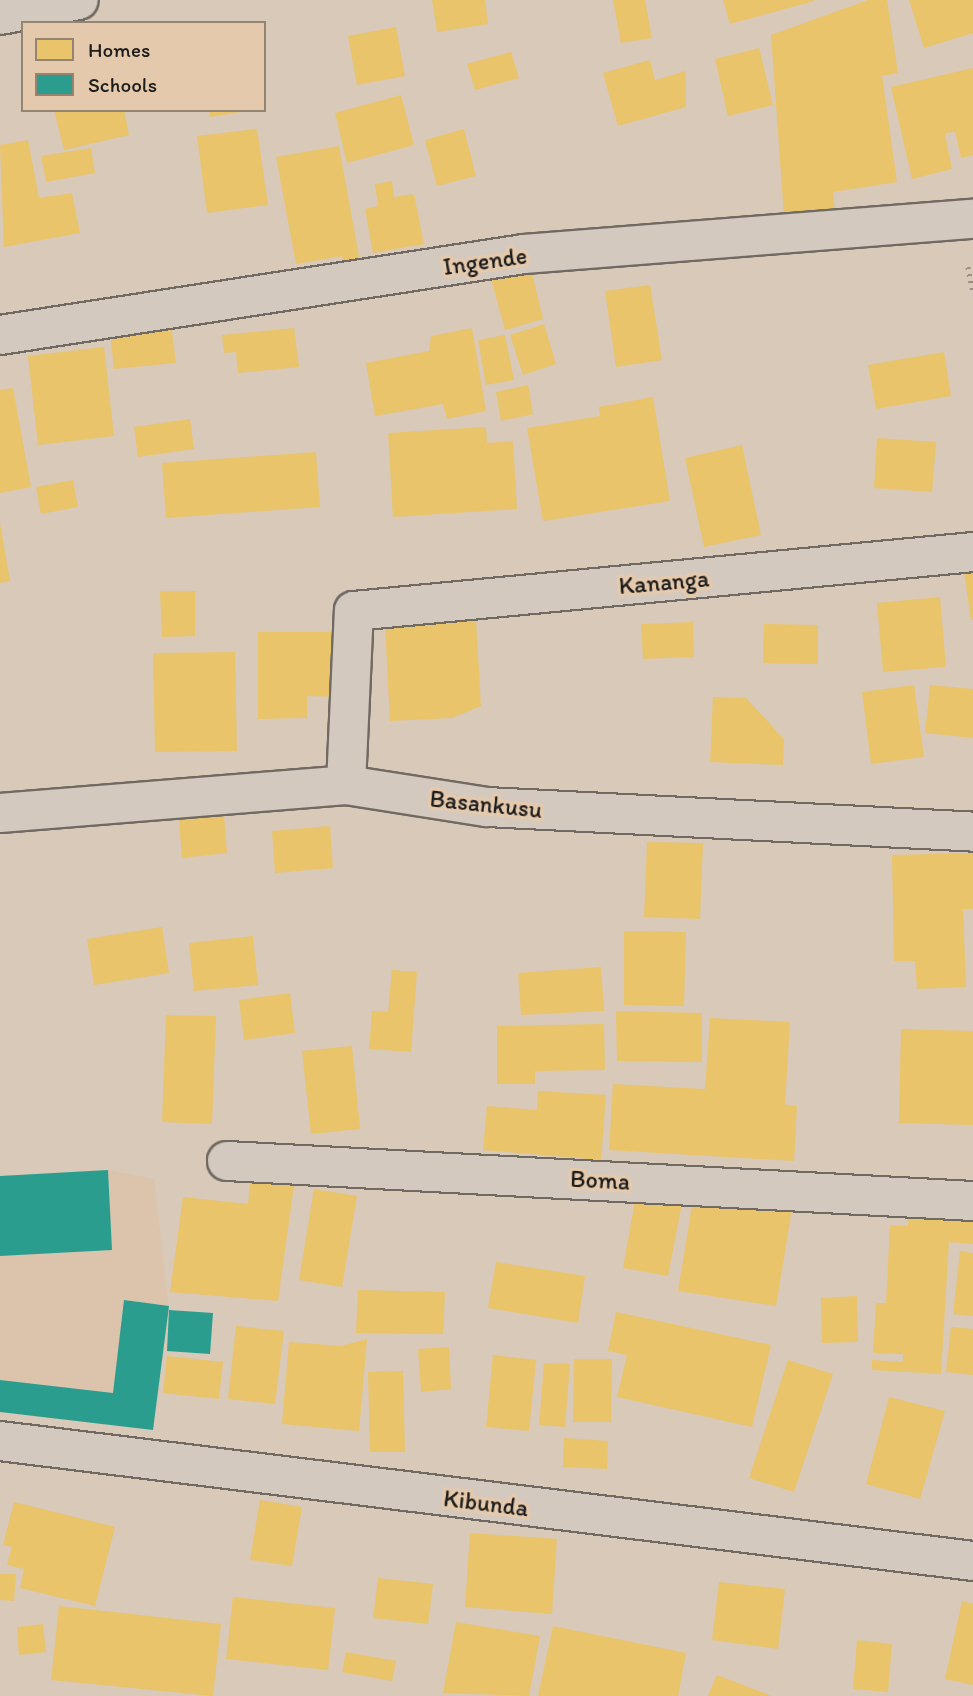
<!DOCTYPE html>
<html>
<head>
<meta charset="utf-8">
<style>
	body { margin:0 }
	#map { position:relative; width:973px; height:1696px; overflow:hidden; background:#d8c9b9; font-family:Itim,sans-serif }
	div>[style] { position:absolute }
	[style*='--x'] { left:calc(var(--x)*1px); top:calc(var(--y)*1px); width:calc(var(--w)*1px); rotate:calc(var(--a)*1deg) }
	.built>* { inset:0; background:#dcc3ac }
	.homes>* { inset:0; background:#e9c46a }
	.schools>* { inset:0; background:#2a9d8f }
	.path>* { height:4.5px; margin-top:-2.25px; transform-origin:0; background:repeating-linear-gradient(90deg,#968e86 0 2px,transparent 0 7px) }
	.roads { filter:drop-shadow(2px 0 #716a63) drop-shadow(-2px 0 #716a63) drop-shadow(0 2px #716a63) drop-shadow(0 -2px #716a63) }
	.minor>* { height:38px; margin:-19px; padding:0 19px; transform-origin:19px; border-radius:19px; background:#d3c9be }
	span { translate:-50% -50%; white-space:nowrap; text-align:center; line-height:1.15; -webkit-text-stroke:7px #e5c9ac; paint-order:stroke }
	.street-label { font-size:24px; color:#1c1c1c }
	.legend { position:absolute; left:21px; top:21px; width:245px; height:91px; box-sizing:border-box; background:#e5c9ac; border:2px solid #958472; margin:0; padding:9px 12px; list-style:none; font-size:21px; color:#1c1c1c }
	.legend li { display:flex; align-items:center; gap:14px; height:35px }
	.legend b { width:35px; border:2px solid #958472 }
</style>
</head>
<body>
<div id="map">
	<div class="built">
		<i style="clip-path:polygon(108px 1170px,154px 1179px,169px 1310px,153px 1430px,0 1412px,0 1176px)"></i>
	</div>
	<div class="homes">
		<i style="clip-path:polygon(432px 0,485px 0,488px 24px,437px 32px)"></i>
		<i style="clip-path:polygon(613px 0,645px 0,652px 38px,621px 43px)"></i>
		<i style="clip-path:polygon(723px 0,814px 0,814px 1px,730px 24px)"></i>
		<i style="clip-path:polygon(868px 0,887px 0,898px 73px,882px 76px,897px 182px,833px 192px,835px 212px,784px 216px,771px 35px)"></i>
		<i style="clip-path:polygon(909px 0,973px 0,973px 33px,924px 48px)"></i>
		<i style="clip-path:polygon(396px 27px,405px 76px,357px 85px,348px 36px)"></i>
		<i style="clip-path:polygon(759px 48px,773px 105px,728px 116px,715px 59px)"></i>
		<i style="clip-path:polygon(511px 52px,519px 78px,475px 90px,467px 64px)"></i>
		<i style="clip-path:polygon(650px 60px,655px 80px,686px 71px,686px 107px,618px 126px,603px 73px)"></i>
		<i style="clip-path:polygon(973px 68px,973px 155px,961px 158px,955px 131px,945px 134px,952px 169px,912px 179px,891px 87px)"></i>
		<i style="clip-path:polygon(401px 95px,414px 145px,347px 163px,335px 113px)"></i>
		<i style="clip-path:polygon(54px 110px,124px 110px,129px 135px,64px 150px)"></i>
		<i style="clip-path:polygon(209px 110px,241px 110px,241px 112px,210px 117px)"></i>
		<i style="clip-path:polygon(257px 129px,268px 205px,207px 213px,197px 136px)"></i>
		<i style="clip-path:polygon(464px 129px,476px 176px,437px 186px,425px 140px)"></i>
		<i style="clip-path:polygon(28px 140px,39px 198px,72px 193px,80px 233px,4px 247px,0 145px)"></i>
		<i style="clip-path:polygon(339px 146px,360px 262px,342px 266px,342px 256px,296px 264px,276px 157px)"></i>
		<i style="clip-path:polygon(91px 148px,95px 173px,46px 182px,41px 156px)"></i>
		<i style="clip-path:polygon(392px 181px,394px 197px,414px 194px,424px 244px,373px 253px,365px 209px,378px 206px,375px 184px)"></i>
		<i style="clip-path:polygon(530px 265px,543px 319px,505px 330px,490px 275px)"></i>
		<i style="clip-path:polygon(650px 285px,662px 360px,616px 367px,605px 291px)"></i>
		<i style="clip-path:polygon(544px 324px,556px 364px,523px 375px,510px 335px)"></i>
		<i style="clip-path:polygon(171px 325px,176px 363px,114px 369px,110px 332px)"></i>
		<i style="clip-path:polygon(294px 328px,299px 367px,238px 373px,236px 352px,224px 353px,222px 335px)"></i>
		<i style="clip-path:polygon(472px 328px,486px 411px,447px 419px,443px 404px,375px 416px,366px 363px,429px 351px,431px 336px)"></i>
		<i style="clip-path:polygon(505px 335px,514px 380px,486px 385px,478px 340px)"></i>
		<i style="clip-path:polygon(104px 347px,114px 436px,38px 445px,28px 356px)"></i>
		<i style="clip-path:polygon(944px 352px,951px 396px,876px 409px,868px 365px)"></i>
		<i style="clip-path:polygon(528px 385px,533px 414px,501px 421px,496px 392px)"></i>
		<i style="clip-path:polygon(13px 388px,31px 487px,0 493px,0 390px)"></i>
		<i style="clip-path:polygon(653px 397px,670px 501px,543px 521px,527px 428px,600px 416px,599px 407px)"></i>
		<i style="clip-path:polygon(190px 419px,194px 449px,138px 457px,134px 427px)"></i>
		<i style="clip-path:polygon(486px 427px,487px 443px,513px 441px,517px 509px,393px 517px,388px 433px)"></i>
		<i style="clip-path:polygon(877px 438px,936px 442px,932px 492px,874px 488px)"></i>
		<i style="clip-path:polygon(742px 445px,761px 535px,704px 547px,685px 458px)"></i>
		<i style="clip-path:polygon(316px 452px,320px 507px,166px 518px,162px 463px)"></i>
		<i style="clip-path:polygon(73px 480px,78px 507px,41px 514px,36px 487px)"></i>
		<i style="clip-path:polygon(0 523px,10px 581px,0 583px)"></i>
		<i style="clip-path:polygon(973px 570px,973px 620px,971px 620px,964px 572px)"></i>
		<i style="clip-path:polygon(160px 591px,195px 591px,195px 636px,162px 637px)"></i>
		<i style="clip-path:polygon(940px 597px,946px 667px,883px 672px,877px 603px)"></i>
		<i style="clip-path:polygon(476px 620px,481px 706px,452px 718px,390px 721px,385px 626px)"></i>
		<i style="clip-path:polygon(693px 622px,694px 657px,643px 659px,641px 624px)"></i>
		<i style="clip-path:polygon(764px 624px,818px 625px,818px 664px,763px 663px)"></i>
		<i style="clip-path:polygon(258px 632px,338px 632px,338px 697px,307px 696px,307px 718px,258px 719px)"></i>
		<i style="clip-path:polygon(235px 652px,237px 751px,155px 752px,153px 653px)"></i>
		<i style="clip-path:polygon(914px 685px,924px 757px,871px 764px,862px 692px)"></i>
		<i style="clip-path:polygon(930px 685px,973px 689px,973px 738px,925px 733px)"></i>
		<i style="clip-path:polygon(713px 697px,746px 698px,784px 739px,783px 765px,710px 762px)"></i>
		<i style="clip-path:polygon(224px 815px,227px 853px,182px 858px,179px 820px)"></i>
		<i style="clip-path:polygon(330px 826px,333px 868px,275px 873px,272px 831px)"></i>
		<i style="clip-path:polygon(647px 842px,703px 843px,700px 919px,644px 917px)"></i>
		<i style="clip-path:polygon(973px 853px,973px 909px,963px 909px,966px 987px,917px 989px,915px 961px,894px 961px,892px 855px)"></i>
		<i style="clip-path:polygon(162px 927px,169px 973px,94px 985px,87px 939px)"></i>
		<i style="clip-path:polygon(624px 931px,686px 932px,684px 1006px,624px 1005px)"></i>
		<i style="clip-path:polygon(253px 936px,258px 985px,194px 991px,189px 943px)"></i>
		<i style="clip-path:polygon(601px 967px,604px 1011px,521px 1015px,518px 973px)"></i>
		<i style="clip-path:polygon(392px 970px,417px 972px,411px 1052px,369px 1049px,372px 1011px,388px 1012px)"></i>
		<i style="clip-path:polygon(290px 993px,295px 1033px,244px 1040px,239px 1000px)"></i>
		<i style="clip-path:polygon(616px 1011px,702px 1013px,702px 1062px,617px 1061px)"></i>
		<i style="clip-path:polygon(166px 1015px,216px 1016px,212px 1124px,162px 1122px)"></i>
		<i style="clip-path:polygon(710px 1018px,790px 1022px,785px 1105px,797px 1106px,794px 1161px,609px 1150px,613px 1084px,705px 1089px)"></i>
		<i style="clip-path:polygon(604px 1024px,605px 1070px,535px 1071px,535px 1084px,497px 1084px,497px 1026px)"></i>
		<i style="clip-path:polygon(901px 1029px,973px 1031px,973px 1125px,899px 1123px)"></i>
		<i style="clip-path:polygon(352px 1046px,360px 1129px,311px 1134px,302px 1051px)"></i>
		<i style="clip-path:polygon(538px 1091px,606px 1095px,601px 1160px,483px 1150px,487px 1106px,537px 1110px)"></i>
		<i style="clip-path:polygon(251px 1173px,295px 1178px,278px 1301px,170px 1292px,183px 1197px,248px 1204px)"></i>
		<i style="clip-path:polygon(314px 1189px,357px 1196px,342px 1287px,299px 1280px)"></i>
		<i style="clip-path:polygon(694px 1193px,792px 1209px,776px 1306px,678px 1291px)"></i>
		<i style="clip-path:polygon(636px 1195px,682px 1203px,668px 1276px,623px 1268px)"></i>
		<i style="clip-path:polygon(909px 1204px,973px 1208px,973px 1244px,949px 1242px,941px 1374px,872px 1370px,872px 1360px,903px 1362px,903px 1354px,873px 1353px,876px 1303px,886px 1303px,890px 1225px,908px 1226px)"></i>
		<i style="clip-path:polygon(960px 1251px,973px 1253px,973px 1316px,953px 1314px)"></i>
		<i style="clip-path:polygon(496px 1262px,585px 1276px,578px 1323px,488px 1308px)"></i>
		<i style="clip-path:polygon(358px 1290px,445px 1292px,443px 1334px,356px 1333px)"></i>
		<i style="clip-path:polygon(857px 1296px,858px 1342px,822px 1343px,821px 1298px)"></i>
		<i style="clip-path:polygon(616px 1312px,771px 1345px,752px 1427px,617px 1397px,627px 1355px,608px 1351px)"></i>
		<i style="clip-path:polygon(236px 1326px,284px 1331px,275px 1404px,228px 1399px)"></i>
		<i style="clip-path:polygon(951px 1327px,973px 1329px,973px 1375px,946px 1372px)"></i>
		<i style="clip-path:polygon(367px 1339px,359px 1431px,282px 1424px,289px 1342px,341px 1346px)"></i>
		<i style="clip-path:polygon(449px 1347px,451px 1389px,421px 1392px,418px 1349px)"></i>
		<i style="clip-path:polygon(493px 1355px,536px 1360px,529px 1431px,486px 1427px)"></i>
		<i style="clip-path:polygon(167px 1356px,223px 1362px,219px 1399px,163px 1393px)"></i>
		<i style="clip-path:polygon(574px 1359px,612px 1359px,611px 1422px,573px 1422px)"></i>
		<i style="clip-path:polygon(788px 1360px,833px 1374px,794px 1492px,749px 1478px)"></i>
		<i style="clip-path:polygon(544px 1363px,570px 1364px,565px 1427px,539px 1425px)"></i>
		<i style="clip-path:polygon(403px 1371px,405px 1452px,370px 1452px,368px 1372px)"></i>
		<i style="clip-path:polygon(889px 1397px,945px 1411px,920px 1499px,866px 1484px)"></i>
		<i style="clip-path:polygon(564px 1438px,608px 1441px,607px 1469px,563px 1467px)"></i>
		<i style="clip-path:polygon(260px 1500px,302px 1507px,292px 1566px,250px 1560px)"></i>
		<i style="clip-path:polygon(14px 1502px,115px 1527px,95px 1606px,20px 1588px,24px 1569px,7px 1565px,12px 1547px,3px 1545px)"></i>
		<i style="clip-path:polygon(470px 1533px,557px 1539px,552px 1614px,465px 1607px)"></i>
		<i style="clip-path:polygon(0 1574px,16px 1574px,14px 1601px,0 1600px)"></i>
		<i style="clip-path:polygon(378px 1578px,433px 1584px,428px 1624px,373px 1618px)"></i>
		<i style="clip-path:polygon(719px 1582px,785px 1589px,778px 1649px,712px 1640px)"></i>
		<i style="clip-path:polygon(233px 1597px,335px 1608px,328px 1670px,226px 1659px)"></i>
		<i style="clip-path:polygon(962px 1601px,973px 1604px,973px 1685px,945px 1679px)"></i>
		<i style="clip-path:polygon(59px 1606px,221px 1624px,213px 1696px,51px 1680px)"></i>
		<i style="clip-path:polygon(456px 1622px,540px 1636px,529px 1696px,443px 1693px)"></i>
		<i style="clip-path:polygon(43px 1624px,46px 1652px,19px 1655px,17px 1627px)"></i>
		<i style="clip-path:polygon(553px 1626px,686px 1653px,678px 1696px,538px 1696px)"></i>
		<i style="clip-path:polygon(857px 1640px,892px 1644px,888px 1692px,853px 1689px)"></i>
		<i style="clip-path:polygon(346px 1652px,396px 1661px,392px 1681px,342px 1672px)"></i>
		<i style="clip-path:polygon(717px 1675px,772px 1696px,708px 1696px)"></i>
	</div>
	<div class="schools">
		<i style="clip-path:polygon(108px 1170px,112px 1250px,0 1256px,0 1176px)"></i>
		<i style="clip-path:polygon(124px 1300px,169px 1306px,153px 1430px,0 1412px,0 1380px,113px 1393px)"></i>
		<i style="clip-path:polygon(169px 1310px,213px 1313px,210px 1354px,167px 1351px)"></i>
	</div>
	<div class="path">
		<i style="--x:968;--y:267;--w:25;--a:78"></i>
	</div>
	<div class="roads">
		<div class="minor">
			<i style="--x:0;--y:15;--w:80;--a:-10.8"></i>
			<i style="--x:0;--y:335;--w:530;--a:-8.79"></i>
			<i style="--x:524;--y:254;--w:450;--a:-4.5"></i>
			<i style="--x:346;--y:785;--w:174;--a:-87.4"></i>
			<i style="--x:354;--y:611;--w:622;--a:-5.44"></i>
			<i style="--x:0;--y:813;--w:347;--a:-4.6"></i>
			<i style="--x:346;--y:785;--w:143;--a:8.9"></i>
			<i style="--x:487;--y:807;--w:487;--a:2.9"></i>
			<i style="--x:227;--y:1161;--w:747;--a:3.07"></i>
			<i style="--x:0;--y:1441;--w:980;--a:7.03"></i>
		</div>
	</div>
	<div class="street-label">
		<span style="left:485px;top:261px;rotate:-8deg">Ingende</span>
		<span style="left:664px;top:582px;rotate:-5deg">Kananga</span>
		<span style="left:486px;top:804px;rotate:6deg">Basankusu</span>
		<span style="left:600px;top:1180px;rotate:3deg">Boma</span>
		<span style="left:486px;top:1503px;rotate:7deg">Kibunda</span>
	</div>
	<ul class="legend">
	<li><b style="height:19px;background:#e9c46a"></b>Homes</li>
	<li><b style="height:19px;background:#2a9d8f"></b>Schools</li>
	</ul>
</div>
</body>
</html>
